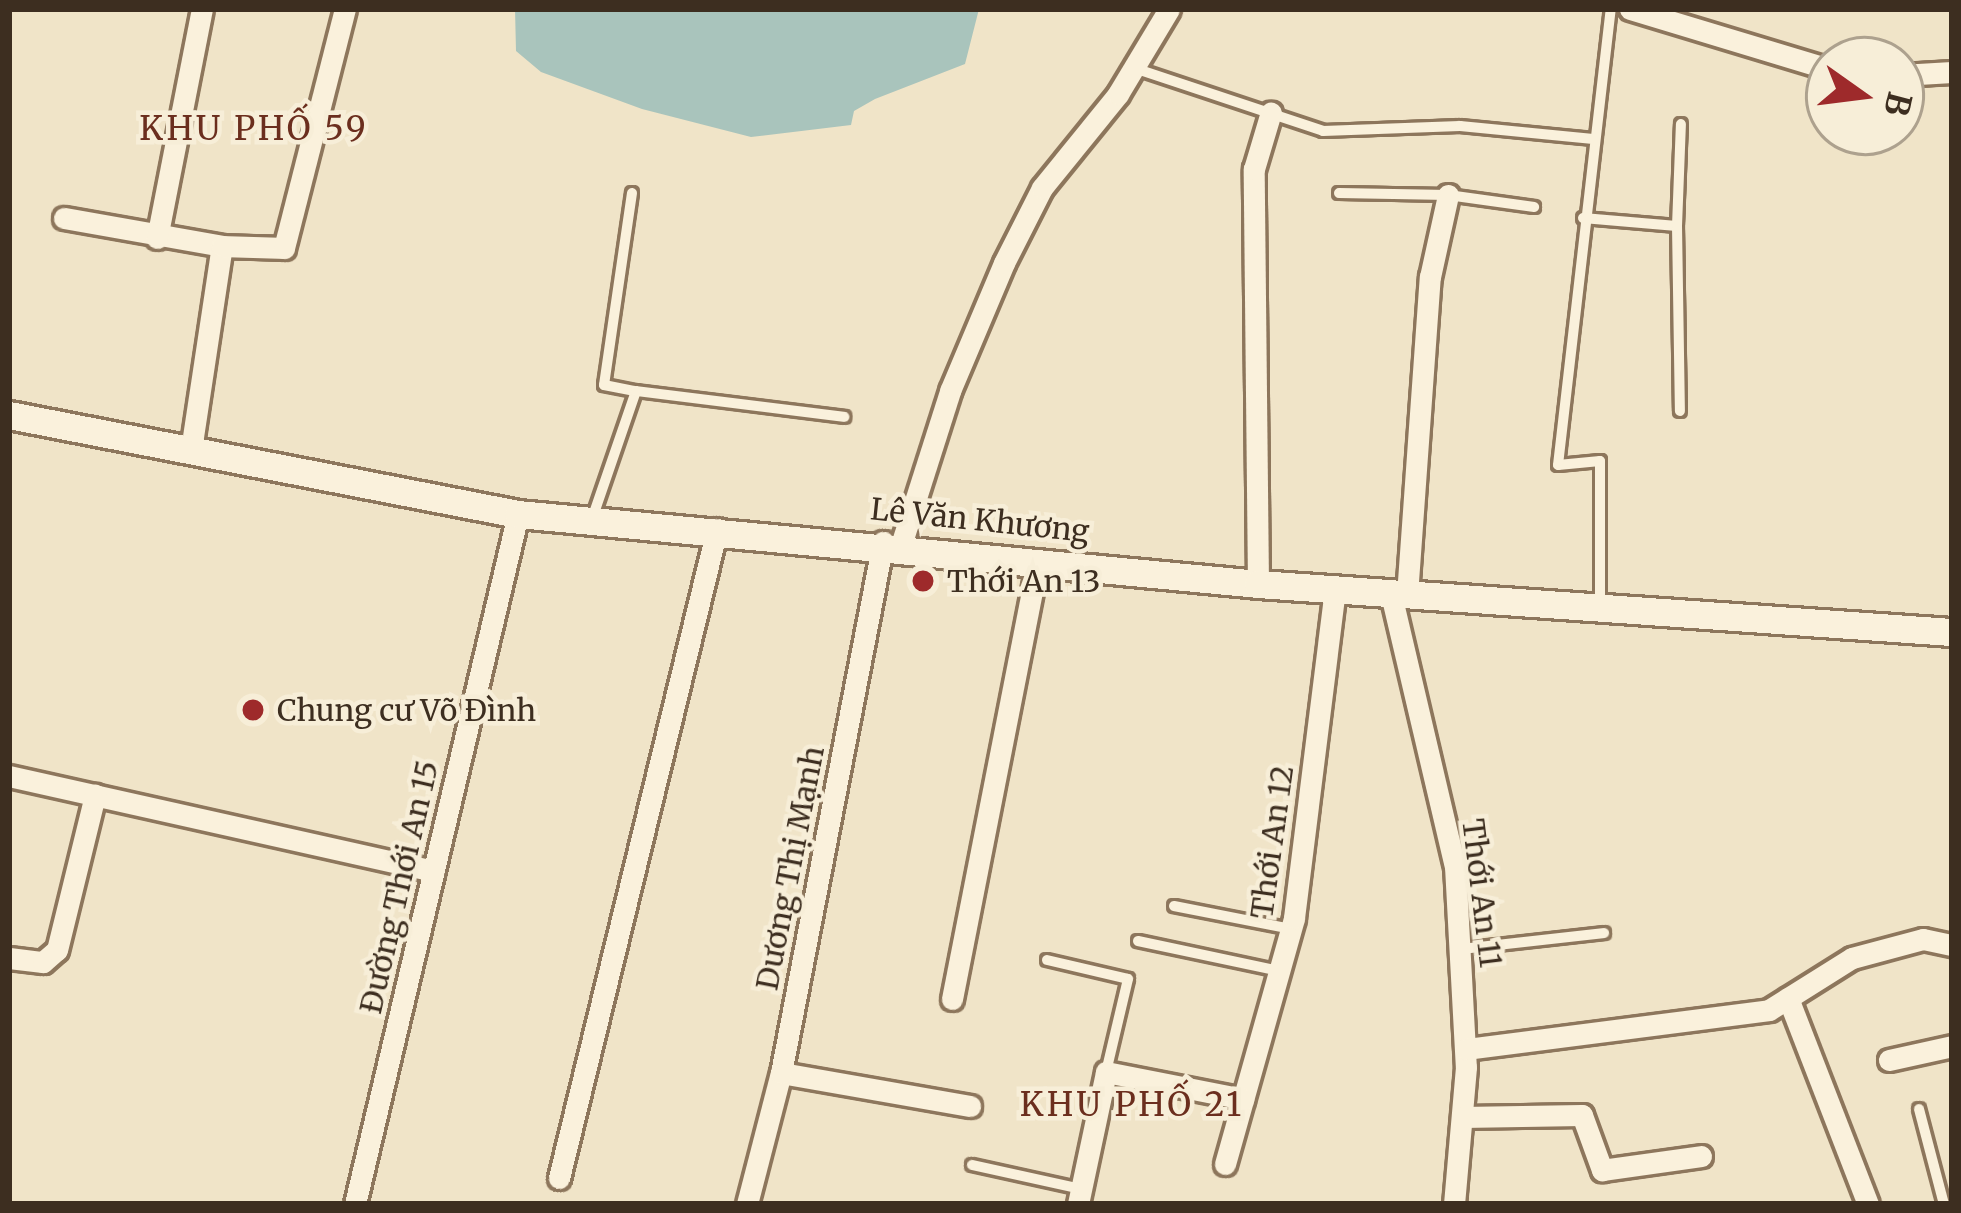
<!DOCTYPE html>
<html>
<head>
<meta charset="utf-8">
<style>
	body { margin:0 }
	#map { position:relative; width:1961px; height:1213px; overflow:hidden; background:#f0e4c8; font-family:Merriweather,serif }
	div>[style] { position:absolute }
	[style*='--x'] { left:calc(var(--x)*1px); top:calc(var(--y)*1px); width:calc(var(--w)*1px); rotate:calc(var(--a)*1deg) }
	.water>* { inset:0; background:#a9c4bc }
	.roads { filter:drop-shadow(3px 0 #8d765c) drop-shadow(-3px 0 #8d765c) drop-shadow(0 3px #8d765c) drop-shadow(0 -3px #8d765c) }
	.service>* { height:10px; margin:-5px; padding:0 5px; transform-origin:5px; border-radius:5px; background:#faf1dc }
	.minor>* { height:21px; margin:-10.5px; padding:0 10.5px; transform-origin:10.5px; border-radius:10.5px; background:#faf1dc }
	.secondary>* { height:27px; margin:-13.5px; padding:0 13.5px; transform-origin:13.5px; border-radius:13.5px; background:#faf1dc }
	.dots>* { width:33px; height:33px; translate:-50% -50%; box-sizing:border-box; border:6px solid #f7eed8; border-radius:50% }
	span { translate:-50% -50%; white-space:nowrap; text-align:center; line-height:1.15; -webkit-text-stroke:9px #f7eed8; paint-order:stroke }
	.street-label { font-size:30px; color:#3d2e20 }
	.poi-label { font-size:30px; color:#3d2e20 }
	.left { translate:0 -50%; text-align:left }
	.neighbourhood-label { font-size:33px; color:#6b2e1e; letter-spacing:3px }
	.frame { position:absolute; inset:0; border:12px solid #3d2e20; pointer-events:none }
	.north { position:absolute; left:1805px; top:36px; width:120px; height:120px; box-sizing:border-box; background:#f7eed8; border:3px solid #ada18e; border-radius:50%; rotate:104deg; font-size:33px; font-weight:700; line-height:48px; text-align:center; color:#3d2e20 }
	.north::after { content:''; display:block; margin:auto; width:42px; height:54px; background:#9e2a2b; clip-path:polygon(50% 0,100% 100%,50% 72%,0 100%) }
</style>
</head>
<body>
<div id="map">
	<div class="water">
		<i style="clip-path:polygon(515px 9px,979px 9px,965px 64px,875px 99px,854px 111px,851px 125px,751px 137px,642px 109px,541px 72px,516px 51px)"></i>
	</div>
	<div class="roads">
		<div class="service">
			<i style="--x:1134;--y:68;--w:199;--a:18.4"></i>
			<i style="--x:1323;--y:131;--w:137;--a:-2.1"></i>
			<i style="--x:1460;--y:126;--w:134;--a:5.6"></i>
			<i style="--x:632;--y:193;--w:194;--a:98.3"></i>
			<i style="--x:604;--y:385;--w:33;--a:11"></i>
			<i style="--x:1339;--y:193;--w:109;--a:1.1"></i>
			<i style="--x:1448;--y:195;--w:87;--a:7.9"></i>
			<i style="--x:1583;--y:218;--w:94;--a:4.9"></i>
			<i style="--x:1677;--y:226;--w:185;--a:89.1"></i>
			<i style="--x:1677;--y:226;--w:102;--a:-87.8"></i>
			<i style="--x:593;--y:516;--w:132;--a:-71"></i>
			<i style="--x:636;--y:391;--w:210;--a:7.1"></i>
			<i style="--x:1600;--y:604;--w:143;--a:-90"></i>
			<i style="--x:1600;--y:461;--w:42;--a:174.6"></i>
			<i style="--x:1558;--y:465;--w:459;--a:-83.4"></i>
			<i style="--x:1174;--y:906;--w:119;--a:11.1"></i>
			<i style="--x:1138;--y:941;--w:144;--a:12"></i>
			<i style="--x:1462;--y:949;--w:143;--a:-6.4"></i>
			<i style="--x:1047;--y:960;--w:83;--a:13.2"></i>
			<i style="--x:1128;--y:979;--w:96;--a:103.3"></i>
			<i style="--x:1919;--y:1109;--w:98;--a:75.3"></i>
			<i style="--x:972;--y:1165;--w:112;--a:12.4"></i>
		</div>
		<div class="minor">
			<i style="--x:1630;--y:9;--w:208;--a:16.8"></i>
			<i style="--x:1901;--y:75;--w:51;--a:-3.4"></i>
			<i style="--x:64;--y:218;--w:160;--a:10"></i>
			<i style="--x:157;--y:238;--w:233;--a:-78.9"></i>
			<i style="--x:191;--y:450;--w:206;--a:-81.4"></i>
			<i style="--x:222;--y:246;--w:62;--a:1.8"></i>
			<i style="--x:284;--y:248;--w:247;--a:-75.7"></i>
			<i style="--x:901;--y:545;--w:162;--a:-72.3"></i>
			<i style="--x:950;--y:391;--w:139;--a:-67.1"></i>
			<i style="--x:1004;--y:263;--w:84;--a:-63.1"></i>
			<i style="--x:1042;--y:188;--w:121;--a:-51"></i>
			<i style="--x:1118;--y:94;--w:99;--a:-59"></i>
			<i style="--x:1258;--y:584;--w:415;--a:-90.6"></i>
			<i style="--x:1254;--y:169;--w:59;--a:-73.4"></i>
			<i style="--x:1391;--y:594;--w:279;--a:76.8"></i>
			<i style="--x:1455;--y:866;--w:201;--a:86.9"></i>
			<i style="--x:1466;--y:1067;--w:138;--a:95"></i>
			<i style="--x:1407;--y:595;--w:319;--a:-85.9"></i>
			<i style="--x:1430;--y:277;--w:84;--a:-77.6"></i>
			<i style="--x:9;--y:776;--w:435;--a:12.6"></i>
			<i style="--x:9;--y:958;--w:34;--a:7"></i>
			<i style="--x:43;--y:962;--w:18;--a:-41"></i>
			<i style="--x:57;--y:950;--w:160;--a:-76.2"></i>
			<i style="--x:1788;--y:998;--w:221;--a:68.8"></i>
			<i style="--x:952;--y:999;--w:447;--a:-78.9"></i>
			<i style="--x:1466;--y:1049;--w:305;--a:-7.3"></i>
			<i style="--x:1769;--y:1010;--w:98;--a:-32.1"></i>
			<i style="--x:1852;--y:958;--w:73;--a:-15"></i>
			<i style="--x:1923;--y:939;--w:30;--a:12"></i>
			<i style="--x:1889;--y:1060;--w:65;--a:-12.5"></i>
			<i style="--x:781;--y:1073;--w:192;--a:9.9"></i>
			<i style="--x:1462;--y:1117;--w:120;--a:-1"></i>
			<i style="--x:1582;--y:1115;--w:59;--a:70"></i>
			<i style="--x:1602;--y:1170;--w:100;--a:-8"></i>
			<i style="--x:1225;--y:1164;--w:255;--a:-74.3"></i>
			<i style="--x:1294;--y:918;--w:332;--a:-82.9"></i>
			<i style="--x:559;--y:1178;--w:668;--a:-76.32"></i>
			<i style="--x:355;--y:1204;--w:709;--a:-76.71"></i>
			<i style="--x:747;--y:1204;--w:135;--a:-75.5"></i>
			<i style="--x:781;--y:1073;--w:541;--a:-79.13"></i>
			<i style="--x:1078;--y:1204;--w:135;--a:-78"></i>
			<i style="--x:1106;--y:1072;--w:140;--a:11.1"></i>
		</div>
		<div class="secondary">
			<i style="--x:9;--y:415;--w:519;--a:11.01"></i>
			<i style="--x:518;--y:514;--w:743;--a:5.4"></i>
			<i style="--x:1258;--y:584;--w:696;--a:3.96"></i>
		</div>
	</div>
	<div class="dots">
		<i style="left:923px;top:581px;background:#9e2a2b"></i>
		<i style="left:253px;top:710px;background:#9e2a2b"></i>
	</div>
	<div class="street-label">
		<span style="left:980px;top:520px;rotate:6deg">Lê Văn Khương</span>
		<span style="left:1272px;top:842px;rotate:-82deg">Thới An 12</span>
		<span style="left:790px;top:868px;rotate:-79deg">Dương Thị Mạnh</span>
		<span style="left:399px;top:887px;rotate:-77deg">Đường Thới An 15</span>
		<span style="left:1482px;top:893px;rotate:83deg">Thới An 11</span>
	</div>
	<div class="poi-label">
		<span class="left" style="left:947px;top:581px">Thới An 13</span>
		<span class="left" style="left:277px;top:710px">Chung cư Võ Đình</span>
	</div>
	<div class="neighbourhood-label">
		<span style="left:254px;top:129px">KHU PHỐ 59</span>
		<span style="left:1132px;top:1105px">KHU PHỐ 21</span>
	</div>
	<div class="frame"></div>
	<div class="north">B</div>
</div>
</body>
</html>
